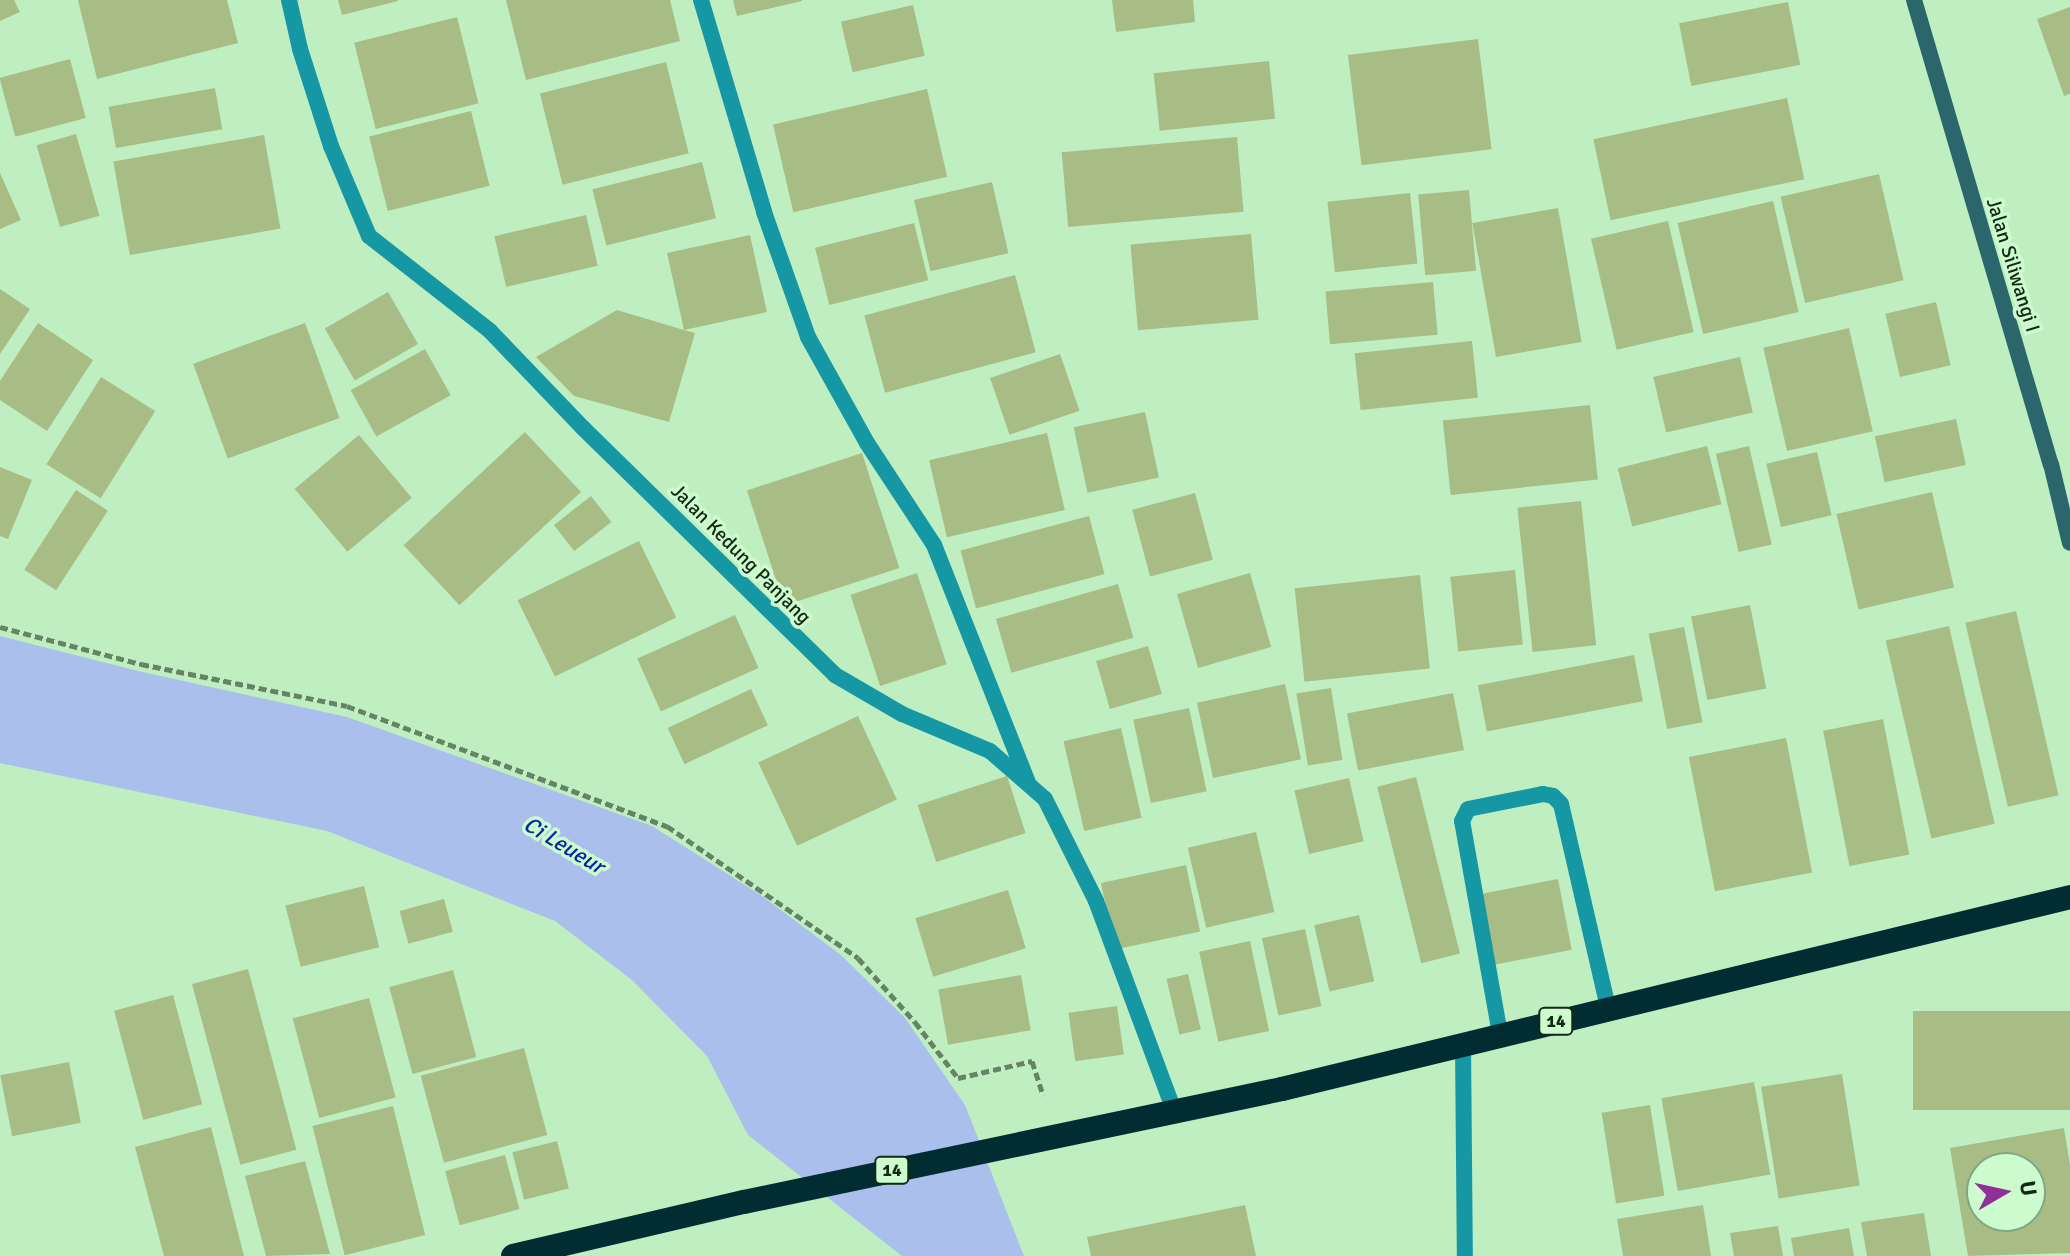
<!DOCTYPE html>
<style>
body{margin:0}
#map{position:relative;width:2070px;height:1256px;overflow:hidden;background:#bfeec0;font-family:Signika,sans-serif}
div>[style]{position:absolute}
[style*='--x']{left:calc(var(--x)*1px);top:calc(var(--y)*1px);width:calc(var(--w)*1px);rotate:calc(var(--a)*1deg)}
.water>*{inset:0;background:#aabfeb}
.building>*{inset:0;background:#a8bd86;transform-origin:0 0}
.path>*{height:5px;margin-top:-2.5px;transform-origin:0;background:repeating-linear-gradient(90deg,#658466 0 8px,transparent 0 12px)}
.lane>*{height:16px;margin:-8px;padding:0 8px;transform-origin:8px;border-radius:8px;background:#1597a4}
.street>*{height:16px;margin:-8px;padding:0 8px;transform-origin:8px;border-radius:8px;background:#1597a4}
.secondary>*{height:16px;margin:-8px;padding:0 8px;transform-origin:8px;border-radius:8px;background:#2b666d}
.highway>*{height:24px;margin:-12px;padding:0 12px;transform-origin:12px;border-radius:12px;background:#012d32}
span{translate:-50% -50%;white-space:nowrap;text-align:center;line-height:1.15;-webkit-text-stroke:7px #ccfccd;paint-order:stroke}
.shield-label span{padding:2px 6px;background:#ccfccd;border:2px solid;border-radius:6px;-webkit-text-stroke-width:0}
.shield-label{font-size:18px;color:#142615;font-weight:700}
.street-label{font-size:20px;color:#142615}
.water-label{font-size:22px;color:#0a26a2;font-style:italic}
.north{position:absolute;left:1966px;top:1152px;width:80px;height:80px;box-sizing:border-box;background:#ccfccd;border:2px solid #82a683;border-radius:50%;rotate:81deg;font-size:22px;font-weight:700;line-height:32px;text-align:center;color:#142615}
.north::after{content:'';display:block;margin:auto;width:28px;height:36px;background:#902f97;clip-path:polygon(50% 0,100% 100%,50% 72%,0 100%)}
</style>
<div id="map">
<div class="water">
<i style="clip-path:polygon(0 636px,138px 671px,347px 717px,652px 826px,762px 896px,841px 955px,905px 1018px,965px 1105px,1024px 1256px,902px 1256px,748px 1135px,707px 1056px,632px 980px,555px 921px,327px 831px,0 763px)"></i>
</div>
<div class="building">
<i style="clip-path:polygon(0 0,14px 0,20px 12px,0 21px)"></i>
<i style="clip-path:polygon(78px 0,227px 0,238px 43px,97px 79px)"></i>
<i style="clip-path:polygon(338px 0,398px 0,398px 1px,342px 15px)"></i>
<i style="clip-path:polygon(506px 0,670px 0,680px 41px,526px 80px)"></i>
<i style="clip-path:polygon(733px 0,802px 0,802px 1px,737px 16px)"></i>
<i style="clip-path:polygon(1112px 0,1193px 0,1195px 22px,1116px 32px)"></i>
<i style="left:1788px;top:2px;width:64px;height:111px;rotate:79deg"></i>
<i style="left:913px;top:5px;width:52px;height:74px;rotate:77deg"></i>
<i style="clip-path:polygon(2070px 7px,2070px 94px,2064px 96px,2037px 19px)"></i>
<i style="left:457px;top:17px;width:89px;height:106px;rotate:76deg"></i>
<i style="left:1478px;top:39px;width:111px;height:131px;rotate:83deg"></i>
<i style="left:70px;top:59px;width:61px;height:73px;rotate:75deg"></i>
<i style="left:1269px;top:61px;width:58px;height:116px;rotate:84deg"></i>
<i style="left:666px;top:62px;width:94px;height:130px;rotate:76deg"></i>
<i style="left:215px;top:88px;width:42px;height:108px;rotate:80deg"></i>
<i style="left:927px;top:89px;width:90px;height:158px;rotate:77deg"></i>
<i style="left:1787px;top:98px;width:83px;height:198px;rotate:78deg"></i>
<i style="left:471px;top:111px;width:77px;height:105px;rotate:76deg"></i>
<i style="left:76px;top:134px;width:85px;height:41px;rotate:74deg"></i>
<i style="left:264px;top:135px;width:95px;height:153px;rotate:80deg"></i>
<i style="left:1237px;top:137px;width:75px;height:176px;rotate:85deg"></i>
<i style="left:702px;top:162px;width:58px;height:113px;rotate:76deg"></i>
<i style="clip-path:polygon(0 173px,21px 220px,0 229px)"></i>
<i style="left:1879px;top:174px;width:109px;height:101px;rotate:77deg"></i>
<i style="left:992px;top:182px;width:73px;height:80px;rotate:77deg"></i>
<i style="left:1469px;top:190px;width:81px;height:51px;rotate:85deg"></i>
<i style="left:1410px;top:193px;width:71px;height:83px;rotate:84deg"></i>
<i style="left:1773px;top:201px;width:114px;height:98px;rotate:77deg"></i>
<i style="left:1558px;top:208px;width:136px;height:87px;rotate:80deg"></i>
<i style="left:586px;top:215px;width:52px;height:94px;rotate:77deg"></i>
<i style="left:1668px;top:221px;width:114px;height:79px;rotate:77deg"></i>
<i style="left:914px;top:223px;width:59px;height:102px;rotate:76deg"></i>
<i style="left:1251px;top:234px;width:86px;height:121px;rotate:85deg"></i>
<i style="clip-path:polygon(750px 235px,767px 312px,684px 330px,695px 333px,669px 422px,574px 396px,536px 357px,617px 310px,684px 330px,667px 253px)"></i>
<i style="left:1015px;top:275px;width:80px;height:156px;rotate:75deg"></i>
<i style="left:1433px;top:282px;width:53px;height:108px;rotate:85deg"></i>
<i style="clip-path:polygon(0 289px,30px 309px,0 354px)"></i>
<i style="left:388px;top:292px;width:60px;height:73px;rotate:60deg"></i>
<i style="left:1936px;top:302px;width:65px;height:52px;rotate:77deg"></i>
<i style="clip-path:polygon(38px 323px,93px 360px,47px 431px,0 400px,0 381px)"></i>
<i style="left:305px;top:323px;width:101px;height:119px;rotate:70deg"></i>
<i style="left:1849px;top:328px;width:106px;height:88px;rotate:77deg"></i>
<i style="left:1472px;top:341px;width:57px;height:118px;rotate:84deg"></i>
<i style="left:425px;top:349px;width:53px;height:85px;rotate:61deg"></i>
<i style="left:1060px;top:354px;width:60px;height:74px;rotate:71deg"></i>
<i style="left:1740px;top:357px;width:57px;height:89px;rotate:77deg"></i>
<i style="left:101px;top:377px;width:64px;height:103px;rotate:32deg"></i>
<i style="left:1590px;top:405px;width:75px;height:148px;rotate:84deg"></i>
<i style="left:1145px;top:412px;width:67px;height:73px;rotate:78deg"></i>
<i style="left:1956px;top:419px;width:47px;height:83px;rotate:78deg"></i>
<i style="left:525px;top:432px;width:82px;height:166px;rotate:47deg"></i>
<i style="left:1047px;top:433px;width:79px;height:121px;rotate:77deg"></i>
<i style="left:359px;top:435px;width:82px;height:84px;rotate:50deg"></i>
<i style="left:1707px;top:446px;width:60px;height:92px;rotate:76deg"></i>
<i style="left:1749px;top:446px;width:101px;height:34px;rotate:77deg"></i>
<i style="left:1817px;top:452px;width:65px;height:52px;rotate:77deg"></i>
<i style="left:862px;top:453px;width:121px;height:121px;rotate:72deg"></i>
<i style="clip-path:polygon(0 467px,32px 480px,8px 539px,0 536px)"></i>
<i style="left:76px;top:490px;width:38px;height:95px;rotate:33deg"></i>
<i style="left:1932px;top:492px;width:98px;height:98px;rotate:77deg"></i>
<i style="left:1195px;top:493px;width:69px;height:65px;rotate:75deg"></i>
<i style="left:591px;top:496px;width:33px;height:47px;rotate:52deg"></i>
<i style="left:1581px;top:501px;width:145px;height:64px;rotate:84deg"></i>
<i style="left:1089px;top:516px;width:60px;height:133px;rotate:75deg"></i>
<i style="left:639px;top:541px;width:85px;height:135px;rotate:64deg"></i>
<i style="left:1515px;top:570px;width:75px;height:65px;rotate:84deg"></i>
<i style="left:917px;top:573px;width:96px;height:70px;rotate:72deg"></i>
<i style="left:1250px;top:573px;width:77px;height:76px;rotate:74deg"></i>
<i style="left:1420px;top:575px;width:94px;height:126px;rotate:84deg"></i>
<i style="left:1118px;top:584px;width:56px;height:127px;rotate:74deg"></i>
<i style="left:1750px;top:605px;width:85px;height:60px;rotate:79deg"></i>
<i style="left:2016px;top:611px;width:189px;height:52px;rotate:77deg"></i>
<i style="left:735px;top:615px;width:58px;height:107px;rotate:66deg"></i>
<i style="left:1949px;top:626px;width:203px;height:65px;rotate:77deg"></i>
<i style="left:1684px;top:627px;width:97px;height:36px;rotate:79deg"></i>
<i style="left:1148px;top:646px;width:50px;height:54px;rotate:74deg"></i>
<i style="left:1634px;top:655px;width:47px;height:159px;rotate:79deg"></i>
<i style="left:1285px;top:684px;width:77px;height:90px;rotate:78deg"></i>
<i style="left:1331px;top:688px;width:73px;height:35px;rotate:81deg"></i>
<i style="left:751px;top:689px;width:40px;height:92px;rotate:65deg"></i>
<i style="left:1453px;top:693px;width:58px;height:108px;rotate:79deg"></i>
<i style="left:1189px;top:708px;width:85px;height:57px;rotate:78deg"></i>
<i style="left:858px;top:716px;width:92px;height:110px;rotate:65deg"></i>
<i style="left:1883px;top:719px;width:138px;height:61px;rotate:79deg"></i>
<i style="left:1121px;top:728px;width:92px;height:59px;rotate:77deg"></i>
<i style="left:1786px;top:738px;width:137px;height:99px;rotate:79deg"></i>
<i style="left:1007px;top:776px;width:60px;height:94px;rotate:72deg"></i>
<i style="left:1416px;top:777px;width:182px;height:40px;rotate:76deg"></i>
<i style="left:1349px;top:778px;width:65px;height:56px;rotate:77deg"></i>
<i style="left:1256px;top:832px;width:82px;height:70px;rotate:77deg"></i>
<i style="left:1186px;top:865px;width:68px;height:87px;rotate:78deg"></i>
<i style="left:1558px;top:879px;width:72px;height:80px;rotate:79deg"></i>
<i style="left:364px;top:886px;width:63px;height:81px;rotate:76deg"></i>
<i style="left:1008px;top:890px;width:61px;height:97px;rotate:73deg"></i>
<i style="left:444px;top:899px;width:34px;height:46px;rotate:75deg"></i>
<i style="left:1359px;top:915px;width:68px;height:46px;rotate:77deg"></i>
<i style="left:1305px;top:929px;width:79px;height:44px;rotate:78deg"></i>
<i style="left:1250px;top:941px;width:92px;height:52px;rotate:78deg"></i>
<i style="left:248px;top:969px;width:187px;height:58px;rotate:75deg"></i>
<i style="left:453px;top:970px;width:90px;height:66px;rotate:75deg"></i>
<i style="left:1188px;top:974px;width:57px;height:22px;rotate:77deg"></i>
<i style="left:1021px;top:975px;width:56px;height:84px;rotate:80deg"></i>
<i style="left:173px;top:995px;width:113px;height:61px;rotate:75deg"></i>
<i style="left:369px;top:998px;width:103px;height:79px;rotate:75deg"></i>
<i style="left:1117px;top:1006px;width:49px;height:49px;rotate:82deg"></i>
<i style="left:2070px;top:1011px;width:99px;height:157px;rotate:90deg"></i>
<i style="left:524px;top:1048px;width:90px;height:107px;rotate:75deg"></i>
<i style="left:69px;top:1062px;width:62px;height:70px;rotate:79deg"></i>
<i style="left:1842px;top:1074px;width:113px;height:82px;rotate:81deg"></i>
<i style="left:1754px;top:1082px;width:94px;height:94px;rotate:80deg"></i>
<i style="left:1650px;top:1105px;width:92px;height:49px;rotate:81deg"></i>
<i style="left:393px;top:1106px;width:133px;height:83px;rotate:76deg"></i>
<i style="clip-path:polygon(211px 1127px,244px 1256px,164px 1256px,135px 1147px)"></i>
<i style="clip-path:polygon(evenodd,2064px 1128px,2070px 1165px,2070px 1253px,1968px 1256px,1950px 1148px,2064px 1128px,1982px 1168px,2030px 1168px,2030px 1216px,1982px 1216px,1982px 1168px)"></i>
<i style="left:557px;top:1141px;width:49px;height:46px;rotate:76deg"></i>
<i style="left:505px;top:1155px;width:56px;height:62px;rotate:75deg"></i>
<i style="clip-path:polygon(305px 1161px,330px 1254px,266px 1256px,245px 1176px)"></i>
<i style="clip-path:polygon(1245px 1205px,1256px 1256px,1091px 1256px,1087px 1237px)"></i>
<i style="clip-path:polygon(1703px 1205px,1711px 1256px,1623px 1256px,1617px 1219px)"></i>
<i style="clip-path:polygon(1924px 1213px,1931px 1256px,1867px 1256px,1861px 1222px)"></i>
<i style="clip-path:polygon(1778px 1226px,1783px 1256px,1734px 1256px,1730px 1233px)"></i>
<i style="clip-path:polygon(1849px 1228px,1854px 1256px,1794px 1256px,1791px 1238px)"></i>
</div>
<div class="path">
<i style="--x:0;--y:627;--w:146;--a:14.7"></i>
<i style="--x:141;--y:664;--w:210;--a:11.5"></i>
<i style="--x:347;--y:706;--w:342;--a:20.6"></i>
<i style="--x:667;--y:826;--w:232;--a:34.6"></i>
<i style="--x:858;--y:958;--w:86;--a:48.3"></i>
<i style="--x:915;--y:1022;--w:71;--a:52.5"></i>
<i style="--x:958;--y:1078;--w:76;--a:-12.9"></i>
<i style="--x:1032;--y:1061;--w:36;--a:72"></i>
</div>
<div class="lane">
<i style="--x:1500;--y:1034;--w:216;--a:-100.1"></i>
<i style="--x:1462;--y:821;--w:13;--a:-63"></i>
<i style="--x:1468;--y:809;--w:76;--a:-11.3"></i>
<i style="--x:1543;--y:794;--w:10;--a:11"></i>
<i style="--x:1553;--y:796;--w:11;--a:45"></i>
<i style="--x:1561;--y:804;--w:208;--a:77"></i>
</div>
<div class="street">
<i style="--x:289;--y:0;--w:50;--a:77.3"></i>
<i style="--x:300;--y:49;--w:102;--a:72.3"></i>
<i style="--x:331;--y:146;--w:98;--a:67.1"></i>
<i style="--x:369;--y:236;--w:154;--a:38.1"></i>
<i style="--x:490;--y:331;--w:134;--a:46.2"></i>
<i style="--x:583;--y:428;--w:353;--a:44.4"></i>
<i style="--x:835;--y:675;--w:78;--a:30.2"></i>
<i style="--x:902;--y:714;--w:95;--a:22.8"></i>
<i style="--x:990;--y:751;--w:73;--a:41.1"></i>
<i style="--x:1045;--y:799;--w:114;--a:63.4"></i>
<i style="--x:1096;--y:901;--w:226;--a:69.6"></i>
<i style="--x:701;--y:0;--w:221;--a:73.4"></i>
<i style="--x:764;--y:212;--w:133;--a:70.6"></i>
<i style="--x:808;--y:337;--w:121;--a:60.9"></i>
<i style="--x:867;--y:443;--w:122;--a:56.7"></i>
<i style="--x:934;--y:545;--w:255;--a:68.4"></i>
<i style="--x:1463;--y:1044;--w:212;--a:89.5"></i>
</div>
<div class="secondary">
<i style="--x:1914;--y:0;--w:484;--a:73.6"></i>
<i style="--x:2051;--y:464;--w:81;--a:76.5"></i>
</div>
<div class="highway">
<i style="--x:513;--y:1256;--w:237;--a:-13.2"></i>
<i style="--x:744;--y:1202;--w:550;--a:-11.86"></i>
<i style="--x:1282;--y:1089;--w:811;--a:-13.69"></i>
</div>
<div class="shield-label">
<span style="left:1556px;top:1021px">14</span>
<span style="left:892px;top:1170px">14</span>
</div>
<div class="street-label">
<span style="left:2013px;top:265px;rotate:73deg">Jalan Siliwangi I</span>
<span style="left:741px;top:554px;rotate:45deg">Jalan Kedung Panjang</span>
</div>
<div class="water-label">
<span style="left:564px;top:845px;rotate:31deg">Ci Leueur</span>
</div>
<div class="north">U</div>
</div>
